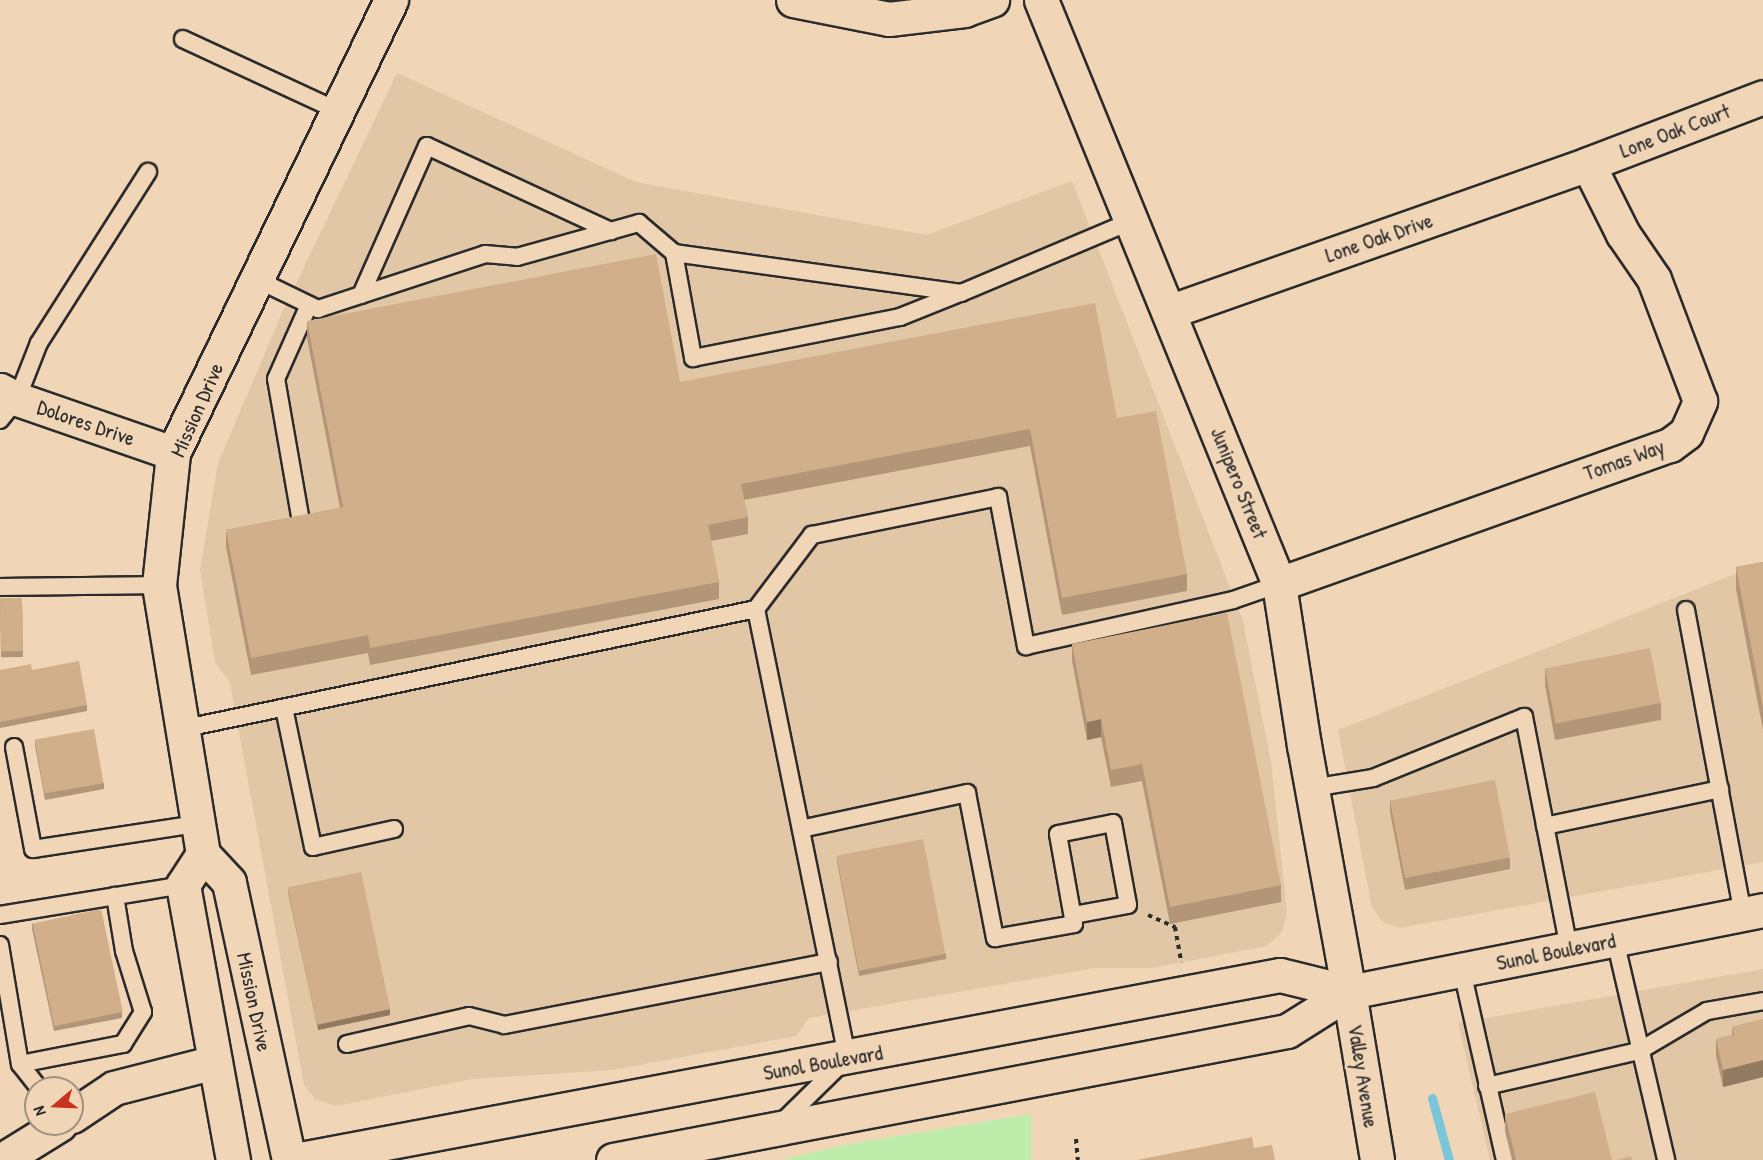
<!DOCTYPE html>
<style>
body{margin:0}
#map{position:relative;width:1763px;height:1160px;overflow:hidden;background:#f0d5b7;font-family:"Patrick Hand",sans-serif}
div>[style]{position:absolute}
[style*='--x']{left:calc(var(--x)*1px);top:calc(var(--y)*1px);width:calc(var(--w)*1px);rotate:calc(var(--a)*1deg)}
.built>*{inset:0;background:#e2c7a7}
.green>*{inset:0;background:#beecaa}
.stream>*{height:9px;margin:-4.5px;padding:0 4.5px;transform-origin:4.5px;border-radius:4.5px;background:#7ac6d9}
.path>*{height:4px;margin-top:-2px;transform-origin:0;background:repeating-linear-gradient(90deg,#2b2b2b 0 4.5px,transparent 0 9px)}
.roads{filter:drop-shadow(2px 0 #2b2b2b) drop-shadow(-2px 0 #2b2b2b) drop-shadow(0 2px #2b2b2b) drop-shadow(0 -2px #2b2b2b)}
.service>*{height:16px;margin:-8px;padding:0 8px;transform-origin:8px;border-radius:8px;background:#f0d5b7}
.minor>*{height:33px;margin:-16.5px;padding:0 16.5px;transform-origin:16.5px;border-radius:16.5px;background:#f0d5b7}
.tertiary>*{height:33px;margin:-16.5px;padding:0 16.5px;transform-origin:16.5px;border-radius:16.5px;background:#f0d5b7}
.secondary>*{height:33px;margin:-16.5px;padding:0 16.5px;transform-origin:16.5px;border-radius:16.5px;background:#f0d5b7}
.wall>*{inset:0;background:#b39677;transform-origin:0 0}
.shaded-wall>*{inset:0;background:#927a61}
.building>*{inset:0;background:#d0af8a;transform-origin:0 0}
span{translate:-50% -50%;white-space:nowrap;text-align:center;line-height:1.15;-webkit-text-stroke:6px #f0d5b7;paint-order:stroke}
.street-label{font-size:21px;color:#2b2b2b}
.north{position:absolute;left:24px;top:1076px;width:60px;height:60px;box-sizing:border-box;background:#f0d5b7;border:2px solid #a1917f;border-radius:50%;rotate:251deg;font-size:16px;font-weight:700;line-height:24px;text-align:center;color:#2b2b2b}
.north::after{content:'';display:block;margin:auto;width:21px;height:27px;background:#c8321e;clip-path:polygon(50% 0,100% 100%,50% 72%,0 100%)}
</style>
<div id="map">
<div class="built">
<i style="clip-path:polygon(397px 73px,636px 182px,926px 235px,1072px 181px,1243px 621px,1271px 762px,1287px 912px,1282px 932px,1267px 946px,1153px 968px,1095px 968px,809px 1018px,796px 1036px,612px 1070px,472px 1079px,336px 1106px,315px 1099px,304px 1085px,230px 683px,215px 662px,200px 570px,218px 463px,282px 313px)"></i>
<i style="clip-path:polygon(1763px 563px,1763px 862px,1400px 928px,1383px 922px,1372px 908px,1338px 730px)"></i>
<i style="clip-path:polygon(1763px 969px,1763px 1160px,1490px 1160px,1458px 1023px)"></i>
</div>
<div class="green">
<i style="clip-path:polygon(1031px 1114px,1031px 1160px,780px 1160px,849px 1144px)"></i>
</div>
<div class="stream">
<i style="--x:1432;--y:1098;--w:64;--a:74.7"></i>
</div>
<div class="path">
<i style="--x:1148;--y:915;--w:30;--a:24"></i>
<i style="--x:1175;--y:927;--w:36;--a:80"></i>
<i style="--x:1076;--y:1139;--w:21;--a:85"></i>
</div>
<div class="roads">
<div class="service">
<i style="--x:183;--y:39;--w:171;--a:24.9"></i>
<i style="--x:674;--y:253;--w:107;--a:79.7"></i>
<i style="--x:693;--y:358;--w:211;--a:-11.2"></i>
<i style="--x:900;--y:317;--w:65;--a:-21.8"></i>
<i style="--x:258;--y:280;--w:67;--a:25.8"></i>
<i style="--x:318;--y:309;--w:176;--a:-18.2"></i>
<i style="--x:485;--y:254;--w:32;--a:5"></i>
<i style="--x:517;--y:257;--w:127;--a:-15.6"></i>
<i style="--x:639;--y:223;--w:46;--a:40.6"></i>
<i style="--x:674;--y:253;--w:290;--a:7.9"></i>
<i style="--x:961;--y:293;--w:188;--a:-22.9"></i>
<i style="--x:361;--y:295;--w:163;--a:-66.1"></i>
<i style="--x:427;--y:146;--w:203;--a:24.8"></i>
<i style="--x:0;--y:420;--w:27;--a:-51"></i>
<i style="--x:17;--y:399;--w:60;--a:-68.6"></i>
<i style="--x:39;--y:343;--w:203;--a:-57.5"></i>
<i style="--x:300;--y:516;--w:139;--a:-99.9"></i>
<i style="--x:276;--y:379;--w:81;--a:-66"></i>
<i style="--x:0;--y:587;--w:159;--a:-0.7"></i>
<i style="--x:756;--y:609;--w:458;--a:78.5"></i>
<i style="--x:847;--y:1058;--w:93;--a:135.4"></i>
<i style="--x:1686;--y:610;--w:309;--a:79.4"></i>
<i style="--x:284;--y:708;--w:142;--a:78.2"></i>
<i style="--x:313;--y:847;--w:83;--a:-12.5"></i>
<i style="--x:181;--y:729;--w:587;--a:-11.79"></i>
<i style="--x:756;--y:609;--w:93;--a:-52.9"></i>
<i style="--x:812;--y:535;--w:190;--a:-11.5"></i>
<i style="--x:998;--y:497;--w:152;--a:79.4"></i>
<i style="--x:1026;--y:646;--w:212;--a:-12.5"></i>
<i style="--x:1233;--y:600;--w:49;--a:-19.2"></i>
<i style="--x:14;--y:747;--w:104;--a:79.4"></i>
<i style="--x:33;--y:849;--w:166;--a:-8.7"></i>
<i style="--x:1312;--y:788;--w:62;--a:-9.3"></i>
<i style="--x:1373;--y:778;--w:163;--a:-22"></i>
<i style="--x:1524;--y:717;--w:236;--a:79"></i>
<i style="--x:1545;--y:826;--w:179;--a:-11.9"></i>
<i style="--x:801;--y:829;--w:170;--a:-12.2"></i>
<i style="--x:967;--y:793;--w:148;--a:79.1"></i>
<i style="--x:995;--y:938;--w:80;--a:-10"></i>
<i style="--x:1074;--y:924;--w:91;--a:-100.1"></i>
<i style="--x:1058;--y:834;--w:56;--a:-11.3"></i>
<i style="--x:1113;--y:823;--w:83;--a:79.6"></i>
<i style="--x:1128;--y:905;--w:56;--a:169.7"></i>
<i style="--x:0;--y:915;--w:185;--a:-9.3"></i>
<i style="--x:1615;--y:940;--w:226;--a:76.9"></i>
<i style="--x:0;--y:945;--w:121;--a:80.5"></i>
<i style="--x:20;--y:1064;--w:31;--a:52"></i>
<i style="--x:1462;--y:971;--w:194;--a:77.2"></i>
<i style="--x:347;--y:1044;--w:125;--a:-12.9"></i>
<i style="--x:469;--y:1016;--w:36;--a:14"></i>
<i style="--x:504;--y:1025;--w:331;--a:-11"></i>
<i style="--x:20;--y:1064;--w:105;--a:-11"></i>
<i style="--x:123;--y:1044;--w:38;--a:-58"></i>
<i style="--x:143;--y:1012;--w:64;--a:-107.3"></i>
<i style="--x:124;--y:951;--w:56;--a:-99.3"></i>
<i style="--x:1487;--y:1086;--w:156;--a:-13"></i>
<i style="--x:1639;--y:1051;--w:79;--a:-30.5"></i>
<i style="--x:1707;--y:1011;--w:57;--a:-10.1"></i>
</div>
<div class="minor">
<i style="--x:793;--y:0;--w:98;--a:11.2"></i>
<i style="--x:889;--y:19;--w:76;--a:-6.8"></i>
<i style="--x:964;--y:10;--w:30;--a:-20"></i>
<i style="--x:1041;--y:0;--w:631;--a:67.83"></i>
<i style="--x:1279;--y:584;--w:163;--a:81.2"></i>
<i style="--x:1304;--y:745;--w:251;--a:79.7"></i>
<i style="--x:1171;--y:311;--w:442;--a:-19.4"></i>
<i style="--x:1588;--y:164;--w:187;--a:-20.9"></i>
<i style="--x:0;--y:390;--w:19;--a:28"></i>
<i style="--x:17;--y:399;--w:165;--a:19.1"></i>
<i style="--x:1279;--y:584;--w:415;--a:-19.6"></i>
<i style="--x:1670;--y:445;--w:20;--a:-37"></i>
<i style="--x:1686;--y:433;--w:35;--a:-66"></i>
<i style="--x:1700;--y:401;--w:130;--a:-110.7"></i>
<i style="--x:1654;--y:279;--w:55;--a:-124.6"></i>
<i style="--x:1623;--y:234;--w:78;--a:-116.6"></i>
<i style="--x:203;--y:854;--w:37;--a:123"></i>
<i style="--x:183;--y:885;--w:280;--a:79.7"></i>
<i style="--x:72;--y:1116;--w:50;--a:-33.7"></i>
<i style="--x:114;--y:1088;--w:104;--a:-14.4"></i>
<i style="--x:2;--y:1160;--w:68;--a:-31.8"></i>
<i style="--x:289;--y:1160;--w:284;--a:-102.2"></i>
<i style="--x:229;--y:882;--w:38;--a:-133"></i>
<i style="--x:203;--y:854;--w:273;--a:-99.3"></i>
<i style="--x:159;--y:585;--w:133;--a:-83.9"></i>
<i style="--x:173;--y:453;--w:503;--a:-64.3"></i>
</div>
<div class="tertiary">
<i style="--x:1349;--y:992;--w:170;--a:80.5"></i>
</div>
<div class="secondary">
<i style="--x:295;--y:1160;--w:1002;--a:-10.64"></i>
<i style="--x:1280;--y:975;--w:71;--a:13.8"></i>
<i style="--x:613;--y:1160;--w:686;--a:-10.84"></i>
<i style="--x:1287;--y:1031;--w:73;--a:-32.2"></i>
<i style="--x:1349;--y:992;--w:422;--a:-11.2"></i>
</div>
</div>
<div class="wall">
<i style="clip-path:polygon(307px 321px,680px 382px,1117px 418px,1187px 574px,1187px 591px,1062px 615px,1030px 446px,744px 500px,748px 517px,748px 534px,711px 541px,719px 582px,719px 599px,370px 665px,368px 653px,251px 675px,226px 547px,226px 530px,340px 508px,307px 338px)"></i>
<i style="clip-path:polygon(1763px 562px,1763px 730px,1736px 589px,1736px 567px)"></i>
<i style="left:22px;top:598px;width:59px;height:22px;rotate:89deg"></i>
<i style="clip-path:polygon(1072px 644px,1281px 885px,1281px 902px,1170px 924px,1142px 781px,1111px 787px,1101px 737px,1087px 740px,1072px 661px)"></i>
<i style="clip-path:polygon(1545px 668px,1661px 703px,1661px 720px,1555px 740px,1545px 685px)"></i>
<i style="clip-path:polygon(0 670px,87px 705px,87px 711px,0 728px)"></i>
<i style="clip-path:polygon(35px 740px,104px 783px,104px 789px,45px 800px,35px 746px)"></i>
<i style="clip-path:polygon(1390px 800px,1510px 858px,1510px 869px,1405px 890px,1390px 812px)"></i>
<i style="clip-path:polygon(837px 856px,946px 954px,946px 959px,859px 976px,837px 862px)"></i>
<i style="clip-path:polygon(288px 887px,390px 1015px,318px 1030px,288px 893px)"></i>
<i style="clip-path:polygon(32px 923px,122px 1012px,122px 1018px,54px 1031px,32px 929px)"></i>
<i style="clip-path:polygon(1763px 1019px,1763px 1077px,1723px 1087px,1716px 1056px,1716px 1039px,1732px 1035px,1732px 1027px)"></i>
<i style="clip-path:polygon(1505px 1114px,1612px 1160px,1512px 1160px,1505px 1131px)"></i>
</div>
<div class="shaded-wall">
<i style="clip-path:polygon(1101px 719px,1101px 737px,1087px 740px,1087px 722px)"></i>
<i style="clip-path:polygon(390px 1009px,390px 1015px,318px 1030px,318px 1025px)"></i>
<i style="clip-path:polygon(1763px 1060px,1763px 1077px,1723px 1087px,1723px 1070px)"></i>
</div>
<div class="building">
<i style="clip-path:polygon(656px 254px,680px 382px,1095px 303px,1117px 418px,1156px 411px,1187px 574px,1062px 598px,1030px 429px,741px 484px,748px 517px,708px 525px,719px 582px,370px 648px,368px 635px,251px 658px,226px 530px,343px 507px,307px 321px)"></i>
<i style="clip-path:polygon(1763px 562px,1763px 708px,1736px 567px)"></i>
<i style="left:22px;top:598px;width:53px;height:22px;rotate:89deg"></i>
<i style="clip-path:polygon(1227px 613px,1281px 885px,1170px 907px,1142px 764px,1111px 770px,1101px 719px,1087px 722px,1072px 644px)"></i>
<i style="left:1650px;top:648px;width:56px;height:107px;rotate:79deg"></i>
<i style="clip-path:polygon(79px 661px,87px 705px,0 722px,0 670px,31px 664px,32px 670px)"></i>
<i style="left:94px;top:729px;width:55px;height:60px;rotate:80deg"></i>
<i style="left:1495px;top:780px;width:79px;height:107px;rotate:79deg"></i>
<i style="left:923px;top:839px;width:117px;height:88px;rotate:79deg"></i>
<i style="left:361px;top:872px;width:140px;height:75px;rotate:78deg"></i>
<i style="left:101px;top:909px;width:105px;height:70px;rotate:78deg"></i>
<i style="clip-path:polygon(1763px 1019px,1763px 1060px,1723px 1070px,1716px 1039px,1734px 1035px,1732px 1027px)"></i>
<i style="clip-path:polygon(1595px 1092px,1612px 1160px,1516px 1160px,1505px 1114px)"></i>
<i style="clip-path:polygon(1252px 1137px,1254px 1148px,1272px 1145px,1275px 1160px,1137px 1160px)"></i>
<i style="clip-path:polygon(1631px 1156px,1632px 1160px,1616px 1160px)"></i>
</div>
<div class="street-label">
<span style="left:1675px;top:131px;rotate:-21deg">Lone Oak Court</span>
<span style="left:1379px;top:238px;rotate:-19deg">Lone Oak Drive</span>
<span style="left:197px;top:410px;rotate:-66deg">Mission Drive</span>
<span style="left:86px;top:423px;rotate:19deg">Dolores Drive</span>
<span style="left:1624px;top:460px;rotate:-20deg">Tomas Way</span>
<span style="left:1239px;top:483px;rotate:68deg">Junipero Street</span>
<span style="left:1556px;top:952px;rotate:-11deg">Sunol Boulevard</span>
<span style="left:254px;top:1002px;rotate:78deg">Mission Drive</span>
<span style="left:823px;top:1063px;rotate:-10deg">Sunol Boulevard</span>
<span style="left:1363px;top:1076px;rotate:81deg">Valley Avenue</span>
</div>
<div class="north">N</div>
</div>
